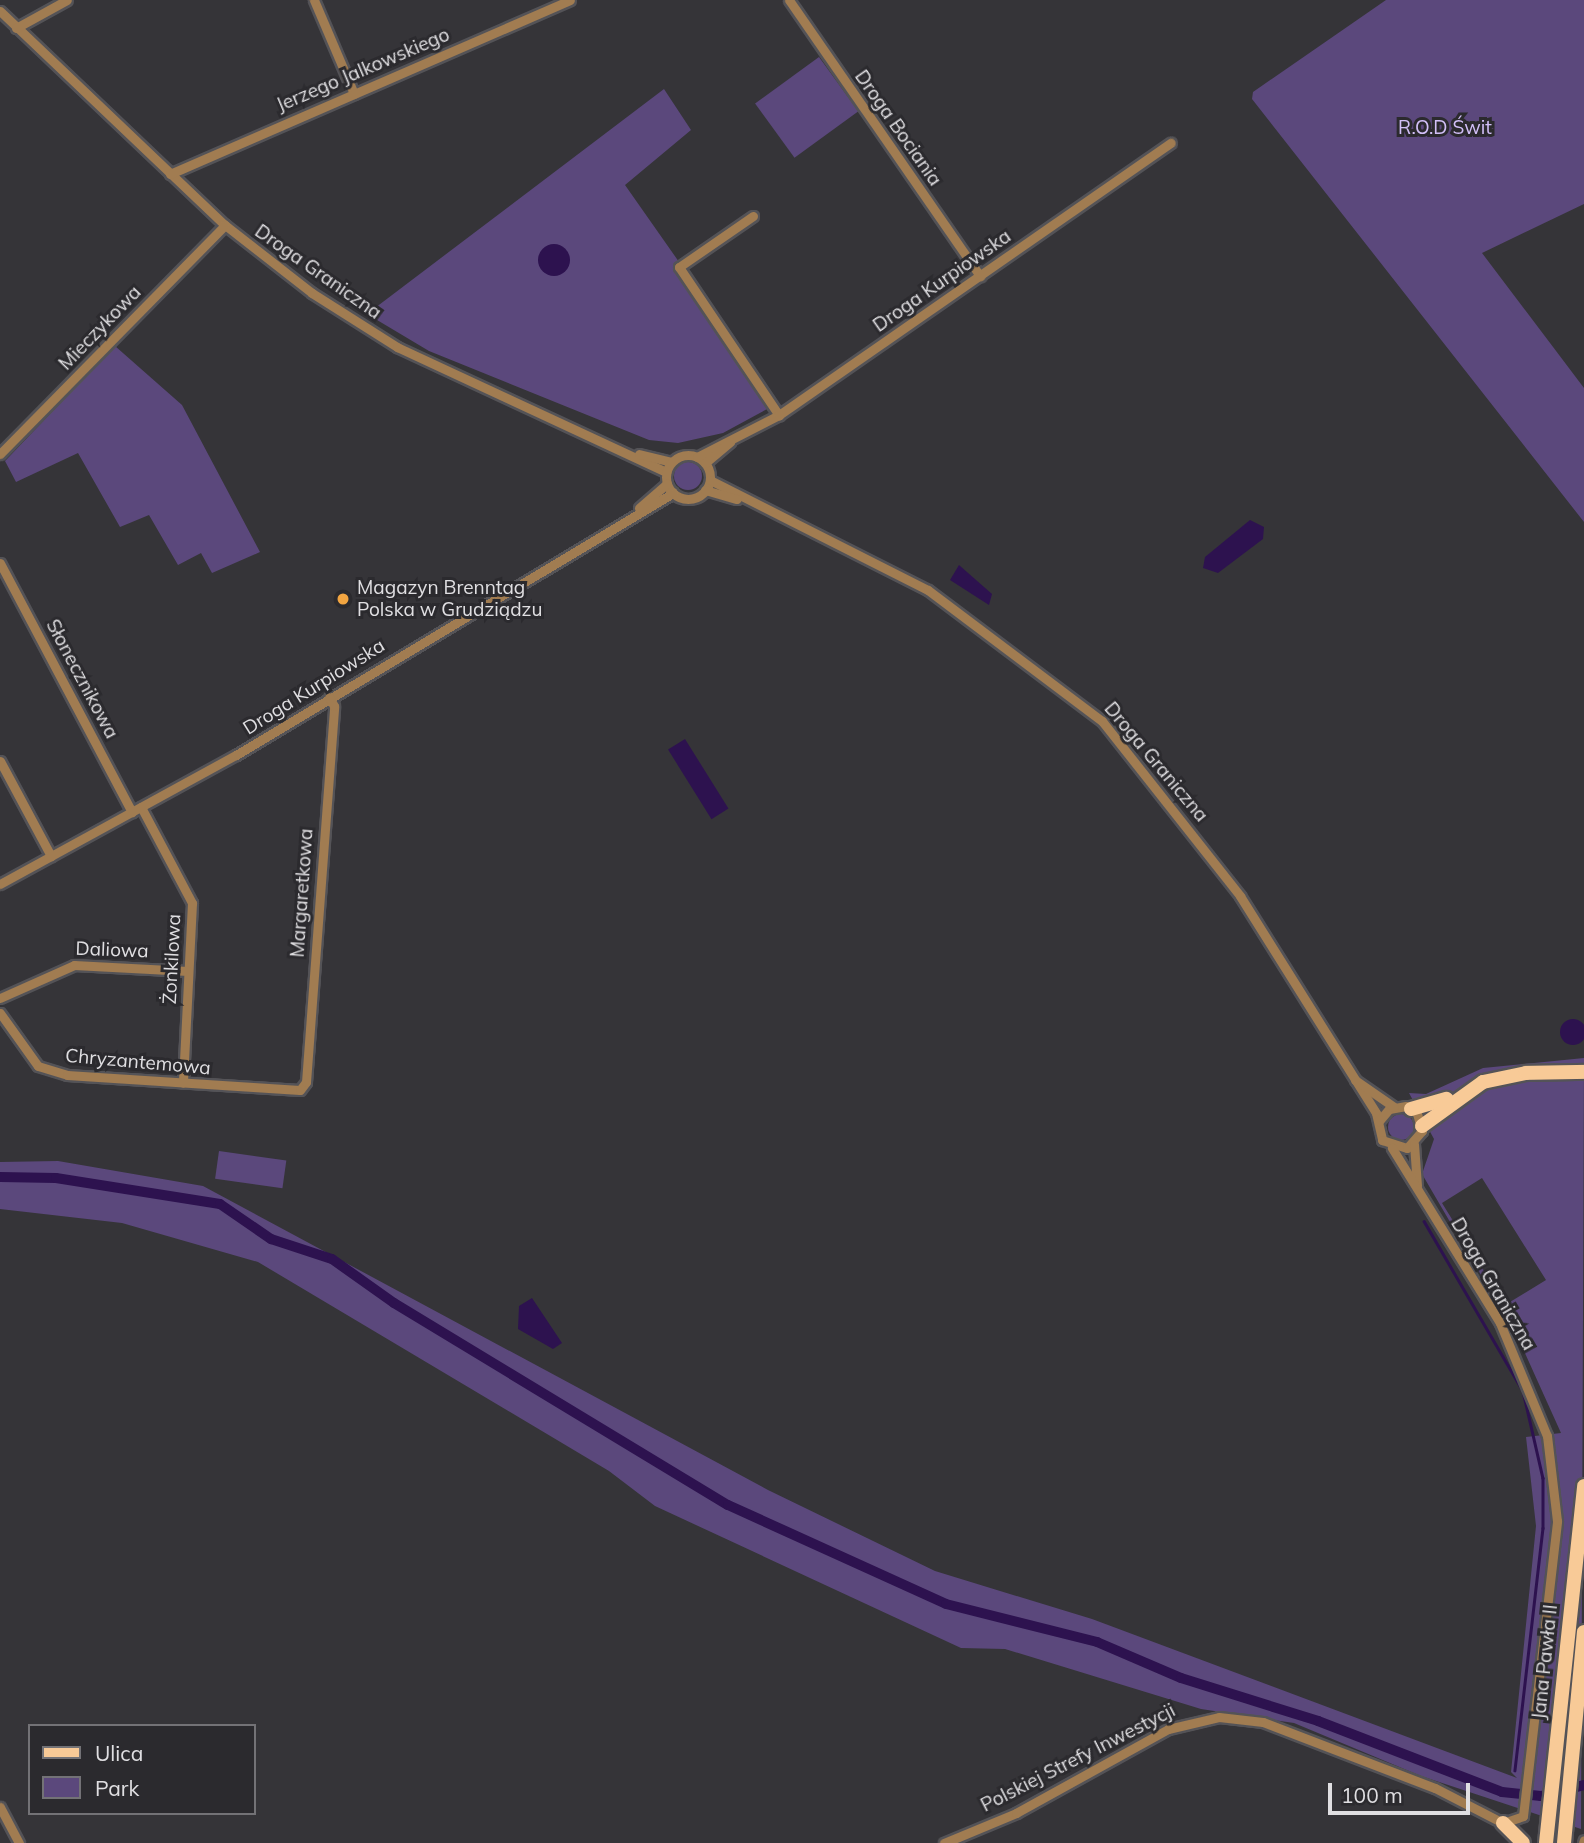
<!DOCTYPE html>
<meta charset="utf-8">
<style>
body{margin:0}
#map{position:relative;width:1584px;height:1843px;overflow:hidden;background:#353438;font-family:Mulish,sans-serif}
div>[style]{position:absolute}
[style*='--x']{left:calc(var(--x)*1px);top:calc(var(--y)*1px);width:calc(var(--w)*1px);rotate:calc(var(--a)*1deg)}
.green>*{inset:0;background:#5b487c;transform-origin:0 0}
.round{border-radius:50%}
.water>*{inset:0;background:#2d124f;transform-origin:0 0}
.stream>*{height:2.5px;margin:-1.25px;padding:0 1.25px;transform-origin:1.25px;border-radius:1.25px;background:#2d124f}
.canal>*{height:10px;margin:-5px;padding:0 5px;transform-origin:5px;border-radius:5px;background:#2d124f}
.roads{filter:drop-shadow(2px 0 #545357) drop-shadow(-2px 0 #545357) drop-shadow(0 2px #545357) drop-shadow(0 -2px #545357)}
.street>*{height:9px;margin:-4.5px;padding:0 4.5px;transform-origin:4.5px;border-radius:4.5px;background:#a17c51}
.street>.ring{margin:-4.5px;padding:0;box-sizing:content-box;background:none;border:9px solid #a17c51;border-radius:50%}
.primary>*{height:14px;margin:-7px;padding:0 7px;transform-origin:7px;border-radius:7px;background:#f8ca97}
.dots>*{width:19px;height:19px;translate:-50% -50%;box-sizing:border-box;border:4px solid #2b2a2e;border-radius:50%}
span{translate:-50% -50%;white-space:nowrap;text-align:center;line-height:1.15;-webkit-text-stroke:6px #2b2a2e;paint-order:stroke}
.street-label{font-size:19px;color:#e0dfe2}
.park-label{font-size:19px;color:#d2bff8}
.poi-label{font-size:19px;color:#e0dfe2}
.left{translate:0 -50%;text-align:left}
.legend{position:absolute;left:28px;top:1724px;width:228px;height:91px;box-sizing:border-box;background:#2b2a2e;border:2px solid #737276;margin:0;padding:9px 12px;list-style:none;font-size:21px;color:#e0dfe2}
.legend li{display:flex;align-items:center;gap:14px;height:35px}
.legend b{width:35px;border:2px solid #737276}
.scale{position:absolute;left:1328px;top:1783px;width:142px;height:32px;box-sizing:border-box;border:4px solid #e0dfe2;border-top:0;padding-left:9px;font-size:21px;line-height:24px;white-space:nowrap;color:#e0dfe2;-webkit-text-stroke:5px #2b2a2e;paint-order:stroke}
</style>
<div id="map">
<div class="green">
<i style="clip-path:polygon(1386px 0,1584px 0,1584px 204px,1482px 253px,1584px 388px,1584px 522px,1252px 99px,1253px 92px)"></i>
<i style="left:819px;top:57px;width:67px;height:79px;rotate:54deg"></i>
<i style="clip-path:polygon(664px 89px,691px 130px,625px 185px,778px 403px,723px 433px,678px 443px,649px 440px,429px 351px,367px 314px)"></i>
<i style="clip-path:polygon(115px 346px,182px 405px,260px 552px,212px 573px,201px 553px,178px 565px,149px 515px,120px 527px,78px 453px,16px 482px,5px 461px)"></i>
<i class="round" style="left:674px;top:462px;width:28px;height:28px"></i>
<i style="clip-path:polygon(evenodd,1584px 1058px,1581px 1829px,1421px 1776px,1294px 1723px,1201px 1709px,1005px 1649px,961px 1648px,655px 1506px,609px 1471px,258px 1262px,122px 1223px,0 1209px,0 1162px,58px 1161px,203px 1186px,768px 1490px,935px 1571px,1092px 1619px,1517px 1778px,1511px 1772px,1536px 1526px,1526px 1437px,1561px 1433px,1519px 1340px,1422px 1174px,1434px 1139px,1409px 1093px,1426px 1094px,1483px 1068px,1584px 1058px,1482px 1178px,1546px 1280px,1505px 1305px,1442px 1203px,1482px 1178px)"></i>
<i class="round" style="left:1388px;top:1114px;width:26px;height:26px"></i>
<i style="left:219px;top:1151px;width:68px;height:28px;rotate:8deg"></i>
</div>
<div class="water">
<i class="round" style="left:538px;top:244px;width:32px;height:32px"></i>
<i style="clip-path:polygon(1250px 520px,1264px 527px,1263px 539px,1218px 573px,1203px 568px,1205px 557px)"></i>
<i style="clip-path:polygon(959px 565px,992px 594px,989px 605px,950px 580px)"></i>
<i style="left:685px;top:739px;width:82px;height:20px;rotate:58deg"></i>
<i class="round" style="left:1560px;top:1019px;width:26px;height:26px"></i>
<i style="clip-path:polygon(532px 1298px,562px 1343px,553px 1349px,518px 1329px,519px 1306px)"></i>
</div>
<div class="stream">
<i style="--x:1424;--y:1221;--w:197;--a:59.8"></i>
<i style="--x:1523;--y:1391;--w:89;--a:77.1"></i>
<i style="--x:1543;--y:1478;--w:50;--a:90"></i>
<i style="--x:1543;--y:1528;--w:244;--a:96.6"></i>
</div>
<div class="canal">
<i style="--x:0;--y:1177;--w:56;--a:1"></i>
<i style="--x:56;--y:1178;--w:166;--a:9"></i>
<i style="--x:220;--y:1204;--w:62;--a:34.5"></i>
<i style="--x:271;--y:1239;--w:64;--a:18.2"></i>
<i style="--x:332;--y:1259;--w:76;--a:35.4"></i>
<i style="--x:394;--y:1303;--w:390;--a:31.2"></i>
<i style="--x:728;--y:1505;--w:239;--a:24.4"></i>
<i style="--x:946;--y:1604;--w:156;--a:14.1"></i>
<i style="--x:1097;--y:1642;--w:91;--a:23.2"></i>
<i style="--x:1181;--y:1678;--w:144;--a:17.4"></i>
<i style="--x:1318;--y:1721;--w:197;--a:21.1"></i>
<i style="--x:1502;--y:1792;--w:39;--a:6"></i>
<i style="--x:1541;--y:1796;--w:44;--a:-14.3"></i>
</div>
<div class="roads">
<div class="street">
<i style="--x:314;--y:0;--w:102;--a:66.9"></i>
<i style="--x:789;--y:0;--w:336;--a:55.3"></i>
<i style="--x:0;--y:11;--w:311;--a:43.6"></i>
<i style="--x:225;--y:225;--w:110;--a:38"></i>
<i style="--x:312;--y:293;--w:101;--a:32.4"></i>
<i style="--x:397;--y:347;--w:297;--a:24.9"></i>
<i style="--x:16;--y:28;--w:58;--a:-28.8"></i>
<i style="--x:170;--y:174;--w:436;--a:-23.5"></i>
<i style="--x:753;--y:216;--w:90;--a:145.4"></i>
<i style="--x:679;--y:267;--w:179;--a:56"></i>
<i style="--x:0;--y:454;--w:321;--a:-45.5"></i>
<i style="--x:639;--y:454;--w:33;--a:14"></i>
<i class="ring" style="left:666px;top:455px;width:35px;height:35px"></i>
<i style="--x:697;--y:457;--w:92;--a:-27.1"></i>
<i style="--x:779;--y:415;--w:477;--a:-34.8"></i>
<i style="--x:705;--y:463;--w:33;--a:-40"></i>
<i style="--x:710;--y:480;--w:244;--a:26.8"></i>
<i style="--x:928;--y:590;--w:218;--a:37"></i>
<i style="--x:1102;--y:721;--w:223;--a:51.7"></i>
<i style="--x:1240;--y:896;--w:256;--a:57.9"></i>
<i style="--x:1376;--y:1113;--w:28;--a:77"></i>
<i style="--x:1382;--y:1140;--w:26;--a:18"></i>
<i style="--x:1407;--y:1148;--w:23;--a:-49"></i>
<i style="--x:1422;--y:1131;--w:19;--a:-106"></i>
<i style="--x:1417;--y:1113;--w:13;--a:-148"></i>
<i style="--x:1406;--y:1106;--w:17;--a:170"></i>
<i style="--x:1389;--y:1109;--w:16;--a:130"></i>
<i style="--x:705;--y:490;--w:33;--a:16"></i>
<i style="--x:639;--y:508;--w:37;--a:-41"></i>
<i style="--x:0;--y:563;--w:282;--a:62.1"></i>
<i style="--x:0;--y:761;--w:108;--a:61.8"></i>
<i style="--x:141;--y:807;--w:109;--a:62"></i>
<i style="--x:192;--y:903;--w:180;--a:92.9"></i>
<i style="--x:0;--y:884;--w:269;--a:-28.7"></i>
<i style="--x:236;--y:755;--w:510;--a:-30.94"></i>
<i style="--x:0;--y:998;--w:81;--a:-24"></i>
<i style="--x:74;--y:965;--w:114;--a:3"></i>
<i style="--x:0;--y:1013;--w:65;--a:54.4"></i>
<i style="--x:38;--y:1066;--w:30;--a:17"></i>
<i style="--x:67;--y:1075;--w:233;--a:3.7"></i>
<i style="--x:300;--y:1090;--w:10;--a:-53"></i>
<i style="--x:306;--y:1082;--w:377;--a:-85.7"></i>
<i style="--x:334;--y:706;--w:10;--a:-119"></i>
<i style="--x:1355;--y:1080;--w:47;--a:34.7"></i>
<i style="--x:1414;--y:1144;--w:42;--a:85.9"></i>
<i style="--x:0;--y:1807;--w:41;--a:62.2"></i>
<i style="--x:944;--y:1843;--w:78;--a:-22.6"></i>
<i style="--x:1016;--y:1813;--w:174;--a:-28.9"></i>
<i style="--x:1168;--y:1729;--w:52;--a:-13.2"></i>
<i style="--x:1219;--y:1717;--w:44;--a:6.5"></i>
<i style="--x:1263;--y:1722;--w:184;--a:21"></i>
<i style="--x:1435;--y:1788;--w:76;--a:27.2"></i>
<i style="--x:1503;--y:1823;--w:21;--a:-19"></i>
<i style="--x:1523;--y:1816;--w:297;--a:-83.4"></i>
<i style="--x:1557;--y:1521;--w:86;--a:-96.7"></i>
<i style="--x:1547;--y:1436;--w:122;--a:-112.6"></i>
<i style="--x:1500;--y:1323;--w:206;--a:-121.7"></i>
<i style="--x:1583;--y:1843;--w:3;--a:-72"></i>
</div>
<div class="primary">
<i style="--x:1411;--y:1109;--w:37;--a:-16"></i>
<i style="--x:1422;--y:1126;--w:75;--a:-35.8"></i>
<i style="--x:1483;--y:1082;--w:44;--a:-11.8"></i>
<i style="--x:1526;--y:1073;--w:58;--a:-1"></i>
<i style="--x:1503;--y:1823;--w:28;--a:45"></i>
<i style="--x:1546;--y:1843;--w:359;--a:-83.9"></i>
<i style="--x:1564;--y:1843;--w:212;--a:-84.6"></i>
</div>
</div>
<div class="dots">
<i style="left:343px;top:599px;background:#f2a541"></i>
</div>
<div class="street-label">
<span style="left:363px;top:70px;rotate:-23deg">Jerzego Jalkowskiego</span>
<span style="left:898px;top:128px;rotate:55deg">Droga Bociania</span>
<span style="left:318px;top:272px;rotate:35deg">Droga Graniczna</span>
<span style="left:942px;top:281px;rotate:-35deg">Droga Kurpiowska</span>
<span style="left:100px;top:328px;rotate:-46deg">Mieczykowa</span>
<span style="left:82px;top:679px;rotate:62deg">Słonecznikowa</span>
<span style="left:314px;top:687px;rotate:-32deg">Droga Kurpiowska</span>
<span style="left:1156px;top:762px;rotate:50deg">Droga Graniczna</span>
<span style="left:302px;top:893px;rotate:-86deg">Margaretkowa</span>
<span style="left:112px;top:950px;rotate:2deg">Daliowa</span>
<span style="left:172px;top:959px;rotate:-87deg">Żonkilowa</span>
<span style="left:138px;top:1062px;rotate:5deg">Chryzantemowa</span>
<span style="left:1493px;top:1284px;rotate:60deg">Droga Graniczna</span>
<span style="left:1545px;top:1662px;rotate:-84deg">Jana Pawła II</span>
<span style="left:1078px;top:1758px;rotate:-27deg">Polskiej Strefy Inwestycji</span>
</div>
<div class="park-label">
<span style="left:1445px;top:128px">R.O.D Świt</span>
</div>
<div class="poi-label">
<span class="left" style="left:357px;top:599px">Magazyn Brenntag<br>Polska w Grudziądzu</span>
</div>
<ul class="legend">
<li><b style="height:9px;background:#f8ca97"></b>Ulica</li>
<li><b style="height:19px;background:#5b487c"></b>Park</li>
</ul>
<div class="scale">100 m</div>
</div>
